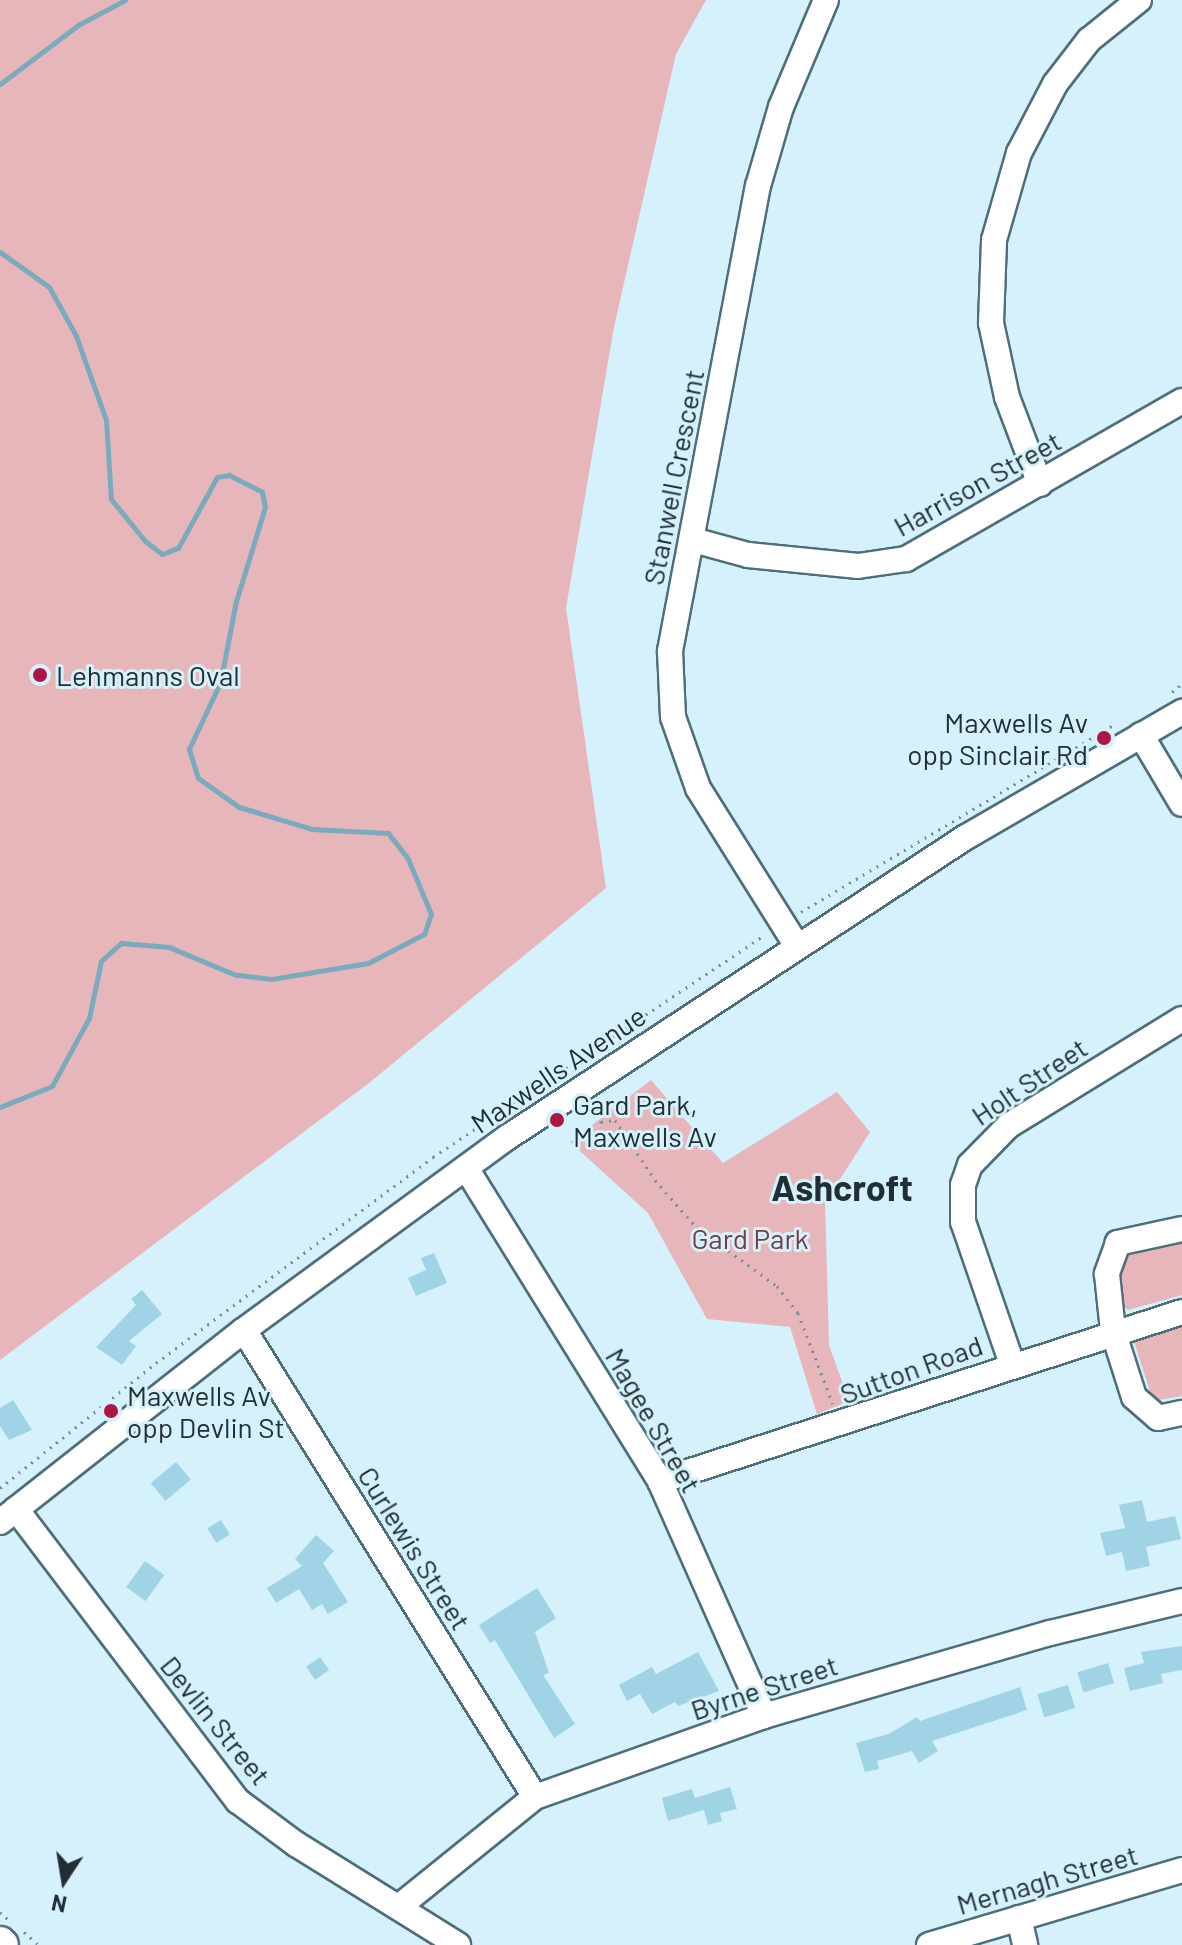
<!DOCTYPE html>
<style>
body{margin:0}
#map{position:relative;width:1182px;height:1945px;overflow:hidden;background:#d4f1fc;font-family:Barlow,sans-serif}
div>[style]{position:absolute}
[style*='--x']{left:calc(var(--x)*1px);top:calc(var(--y)*1px);width:calc(var(--w)*1px);rotate:calc(var(--a)*1deg)}
.green>*{inset:0;background:#e6b6bb}
.stream>*{height:5px;margin:-2.5px;padding:0 2.5px;transform-origin:2.5px;border-radius:2.5px;background:#7aabbd}
.building>*{inset:0;background:#a1d3e6;transform-origin:0 0}
.path>*{height:3px;margin-top:-1.5px;transform-origin:0;background:repeating-linear-gradient(90deg,#798e96 0 2px,transparent 0 8px)}
.roads{filter:drop-shadow(2px 0 #4d6e7a) drop-shadow(-2px 0 #4d6e7a) drop-shadow(0 2px #4d6e7a) drop-shadow(0 -2px #4d6e7a)}
.minor>*{height:24px;margin:-12px;padding:0 12px;transform-origin:12px;border-radius:12px;background:#fff}
.major>*{height:30px;margin:-15px;padding:0 15px;transform-origin:15px;border-radius:15px;background:#fff}
.dots>*{width:22px;height:22px;translate:-50% -50%;box-sizing:border-box;border:4px solid #d4f1fc;border-radius:50%}
span{translate:-50% -50%;white-space:nowrap;text-align:center;line-height:1.15;-webkit-text-stroke:6px #d4f1fc;paint-order:stroke}
.street-label{font-size:28px;color:#212f34}
.poi-label{font-size:28px;color:#212f34}
.left{translate:0 -50%;text-align:left}
.right{translate:-100% -50%;text-align:right}
.park-label{font-size:28px;color:#783943}
.district-label{font-size:36px;color:#212f34;font-weight:700}
.north{position:absolute;left:24px;top:1841px;width:80px;height:80px;-webkit-text-stroke:6px #d4f1fc;paint-order:stroke;rotate:192deg;font-size:22px;font-weight:700;line-height:32px;text-align:center;color:#212f34}
.north::after{content:'';display:block;margin:auto;width:28px;height:36px;background:#212f34;clip-path:polygon(50% 0,100% 100%,50% 72%,0 100%)}
</style>
<div id="map">
<div class="green">
<i style="clip-path:polygon(0 0,706px 0,676px 54px,614px 327px,566px 608px,606px 888px,369px 1083px,0 1360px)"></i>
<i style="clip-path:polygon(651px 1080px,723px 1163px,837px 1092px,870px 1132px,825px 1203px,829px 1345px,849px 1401px,817px 1414px,790px 1327px,707px 1319px,648px 1213px,570px 1142px)"></i>
<i style="clip-path:polygon(1182px 1235px,1182px 1295px,1128px 1310px,1116px 1299px,1119px 1255px)"></i>
<i style="clip-path:polygon(1182px 1324px,1182px 1396px,1153px 1401px,1131px 1332px)"></i>
</div>
<div class="stream">
<i style="--x:0;--y:84;--w:98;--a:-37.1"></i>
<i style="--x:78;--y:25;--w:53;--a:-28"></i>
<i style="--x:0;--y:252;--w:60;--a:35.5"></i>
<i style="--x:49;--y:287;--w:56;--a:61.1"></i>
<i style="--x:76;--y:336;--w:89;--a:70.3"></i>
<i style="--x:106;--y:420;--w:79;--a:86.4"></i>
<i style="--x:111;--y:499;--w:54;--a:51"></i>
<i style="--x:145;--y:541;--w:21;--a:37"></i>
<i style="--x:162;--y:554;--w:17;--a:-21"></i>
<i style="--x:178;--y:548;--w:81;--a:-61.2"></i>
<i style="--x:217;--y:477;--w:12;--a:-9"></i>
<i style="--x:229;--y:475;--w:37;--a:27"></i>
<i style="--x:262;--y:492;--w:15;--a:79"></i>
<i style="--x:265;--y:507;--w:98;--a:107.1"></i>
<i style="--x:236;--y:601;--w:84;--a:101"></i>
<i style="--x:220;--y:683;--w:73;--a:115.2"></i>
<i style="--x:189;--y:749;--w:30;--a:73"></i>
<i style="--x:198;--y:778;--w:50;--a:35.3"></i>
<i style="--x:239;--y:807;--w:76;--a:16.8"></i>
<i style="--x:312;--y:829;--w:76;--a:3"></i>
<i style="--x:388;--y:833;--w:33;--a:52"></i>
<i style="--x:408;--y:859;--w:60;--a:67.3"></i>
<i style="--x:431;--y:914;--w:21;--a:109"></i>
<i style="--x:424;--y:934;--w:63;--a:152.6"></i>
<i style="--x:368;--y:963;--w:98;--a:170.6"></i>
<i style="--x:271;--y:979;--w:35;--a:-173"></i>
<i style="--x:236;--y:975;--w:73;--a:-157.3"></i>
<i style="--x:169;--y:947;--w:48;--a:-175.2"></i>
<i style="--x:121;--y:943;--w:27;--a:138"></i>
<i style="--x:101;--y:961;--w:58;--a:101.9"></i>
<i style="--x:89;--y:1018;--w:77;--a:118.6"></i>
<i style="--x:52;--y:1086;--w:56;--a:158"></i>
</div>
<div class="building">
<i style="clip-path:polygon(434px 1253px,447px 1283px,416px 1296px,408px 1278px,426px 1270px,421px 1258px)"></i>
<i style="clip-path:polygon(142px 1290px,162px 1314px,129px 1341px,136px 1346px,122px 1365px,96px 1347px,136px 1305px,131px 1299px)"></i>
<i style="clip-path:polygon(13px 1400px,32px 1430px,9px 1440px,0 1426px,0 1408px)"></i>
<i style="left:176px;top:1462px;width:23px;height:33px;rotate:50deg"></i>
<i style="clip-path:polygon(1142px 1500px,1147px 1522px,1175px 1516px,1181px 1539px,1146px 1547px,1150px 1566px,1126px 1571px,1122px 1552px,1106px 1556px,1100px 1533px,1125px 1528px,1119px 1505px)"></i>
<i style="left:221px;top:1520px;width:17px;height:16px;rotate:59deg"></i>
<i style="clip-path:polygon(316px 1535px,334px 1551px,323px 1563px,348px 1602px,328px 1614px,322px 1604px,312px 1610px,299px 1589px,276px 1603px,267px 1588px,302px 1566px,295px 1559px)"></i>
<i style="left:145px;top:1561px;width:24px;height:32px;rotate:36deg"></i>
<i style="clip-path:polygon(537px 1588px,556px 1618px,535px 1632px,549px 1673px,543px 1675px,575px 1724px,554px 1738px,495px 1640px,490px 1643px,479px 1625px)"></i>
<i style="clip-path:polygon(1182px 1646px,1182px 1670px,1161px 1674px,1163px 1683px,1130px 1691px,1124px 1668px,1144px 1663px,1141px 1652px)"></i>
<i style="clip-path:polygon(698px 1652px,719px 1691px,678px 1706px,675px 1702px,652px 1714px,640px 1694px,627px 1701px,619px 1685px,652px 1667px,656px 1674px)"></i>
<i style="left:320px;top:1657px;width:16px;height:17px;rotate:55deg"></i>
<i style="left:1108px;top:1663px;width:21px;height:32px;rotate:73deg"></i>
<i style="left:1068px;top:1685px;width:24px;height:32px;rotate:73deg"></i>
<i style="clip-path:polygon(1020px 1687px,1027px 1710px,932px 1741px,938px 1751px,919px 1763px,912px 1751px,877px 1761px,879px 1769px,865px 1772px,856px 1743px,889px 1734px,917px 1717px,920px 1721px)"></i>
<i style="clip-path:polygon(730px 1787px,737px 1809px,720px 1813px,722px 1821px,708px 1825px,704px 1810px,668px 1821px,662px 1798px,692px 1789px,695px 1798px)"></i>
</div>
<div class="path">
<i style="--x:1172;--y:692;--w:13;--a:-39"></i>
<i style="--x:801;--y:912;--w:365;--a:-30.9"></i>
<i style="--x:588;--y:1110;--w:18;--a:43"></i>
<i style="--x:601;--y:1122;--w:14;--a:-8"></i>
<i style="--x:615;--y:1120;--w:72;--a:56.3"></i>
<i style="--x:655;--y:1180;--w:62;--a:48.9"></i>
<i style="--x:696;--y:1227;--w:100;--a:36.1"></i>
<i style="--x:777;--y:1286;--w:34;--a:52"></i>
<i style="--x:798;--y:1313;--w:97;--a:69"></i>
<i style="--x:0;--y:1488;--w:200;--a:-38.7"></i>
<i style="--x:156;--y:1363;--w:345;--a:-36.6"></i>
<i style="--x:433;--y:1157;--w:399;--a:-33.8"></i>
<i style="--x:0;--y:1912;--w:12;--a:42"></i>
<i style="--x:24;--y:1932;--w:20;--a:41"></i>
</div>
<div class="roads">
<div class="minor">
<i style="--x:1040;--y:484;--w:93;--a:-110.8"></i>
<i style="--x:1007;--y:397;--w:76;--a:-102.2"></i>
<i style="--x:991;--y:323;--w:83;--a:-87.9"></i>
<i style="--x:994;--y:240;--w:91;--a:-74"></i>
<i style="--x:1019;--y:153;--w:78;--a:-62.4"></i>
<i style="--x:1055;--y:84;--w:56;--a:-52.3"></i>
<i style="--x:1089;--y:40;--w:64;--a:-38.7"></i>
<i style="--x:693;--y:540;--w:57;--a:15.3"></i>
<i style="--x:748;--y:555;--w:111;--a:5.7"></i>
<i style="--x:858;--y:566;--w:49;--a:-8.3"></i>
<i style="--x:906;--y:559;--w:318;--a:-29.8"></i>
<i style="--x:1141;--y:735;--w:80;--a:59.3"></i>
<i style="--x:797;--y:946;--w:186;--a:-122.1"></i>
<i style="--x:698;--y:788;--w:75;--a:-109.4"></i>
<i style="--x:673;--y:717;--w:66;--a:-92.6"></i>
<i style="--x:670;--y:651;--w:473;--a:-79.3"></i>
<i style="--x:758;--y:186;--w:82;--a:-73.8"></i>
<i style="--x:781;--y:107;--w:116;--a:-67.2"></i>
<i style="--x:466;--y:1168;--w:368;--a:58.2"></i>
<i style="--x:660;--y:1481;--w:257;--a:66.1"></i>
<i style="--x:1182;--y:1229;--w:66;--a:167.7"></i>
<i style="--x:1118;--y:1243;--w:33;--a:110"></i>
<i style="--x:1107;--y:1274;--w:57;--a:84"></i>
<i style="--x:1113;--y:1331;--w:69;--a:72.3"></i>
<i style="--x:1134;--y:1397;--w:32;--a:41"></i>
<i style="--x:1158;--y:1418;--w:25;--a:-12"></i>
<i style="--x:244;--y:1330;--w:550;--a:58.07"></i>
<i style="--x:1012;--y:1364;--w:150;--a:-109"></i>
<i style="--x:963;--y:1222;--w:37;--a:-90"></i>
<i style="--x:963;--y:1185;--w:21;--a:-71"></i>
<i style="--x:970;--y:1165;--w:54;--a:-45.7"></i>
<i style="--x:1008;--y:1126;--w:204;--a:-31.6"></i>
<i style="--x:660;--y:1481;--w:549;--a:-17.94"></i>
<i style="--x:16;--y:1509;--w:367;--a:52.8"></i>
<i style="--x:238;--y:1801;--w:72;--a:36.6"></i>
<i style="--x:296;--y:1844;--w:191;--a:31.9"></i>
<i style="--x:0;--y:1522;--w:310;--a:-38.2"></i>
<i style="--x:244;--y:1330;--w:327;--a:-36.2"></i>
<i style="--x:508;--y:1137;--w:548;--a:-33.23"></i>
<i style="--x:966;--y:837;--w:250;--a:-30.1"></i>
<i style="--x:401;--y:1905;--w:172;--a:-38.9"></i>
<i style="--x:535;--y:1797;--w:243;--a:-19.5"></i>
<i style="--x:764;--y:1716;--w:298;--a:-16.2"></i>
<i style="--x:1050;--y:1633;--w:136;--a:-13.6"></i>
<i style="--x:1019;--y:1918;--w:28;--a:77"></i>
<i style="--x:929;--y:1945;--w:264;--a:-16.5"></i>
</div>
<div class="major">
<i style="--x:0;--y:1942;--w:4;--a:45"></i>
</div>
</div>
<div class="dots">
<i style="left:40px;top:675px;background:#ab1643"></i>
<i style="left:1104px;top:738px;background:#ab1643"></i>
<i style="left:557px;top:1120px;background:#ab1643"></i>
<i style="left:111px;top:1411px;background:#ab1643"></i>
</div>
<div class="street-label">
<span style="left:673px;top:477px;rotate:-79deg">Stanwell Crescent</span>
<span style="left:977px;top:483px;rotate:-29deg">Harrison Street</span>
<span style="left:558px;top:1069px;rotate:-34deg">Maxwells Avenue</span>
<span style="left:1029px;top:1081px;rotate:-34deg">Holt Street</span>
<span style="left:911px;top:1369px;rotate:-20deg">Sutton Road</span>
<span style="left:654px;top:1420px;rotate:60deg">Magee Street</span>
<span style="left:415px;top:1548px;rotate:58deg">Curlewis Street</span>
<span style="left:764px;top:1687px;rotate:-18deg">Byrne Street</span>
<span style="left:216px;top:1720px;rotate:51deg">Devlin Street</span>
<span style="left:1047px;top:1879px;rotate:-16deg">Mernagh Street</span>
</div>
<div class="poi-label">
<span class="left" style="left:56px;top:675px">Lehmanns Oval</span>
<span class="right" style="left:1088px;top:738px">Maxwells Av<br>opp Sinclair Rd</span>
<span class="left" style="left:573px;top:1120px">Gard Park,<br>Maxwells Av</span>
<span class="left" style="left:127px;top:1411px">Maxwells Av<br>opp Devlin St</span>
</div>
<div class="park-label">
<span style="left:750px;top:1238px">Gard Park</span>
</div>
<div class="district-label">
<span style="left:842px;top:1187px">Ashcroft</span>
</div>
<div class="north">N</div>
</div>
